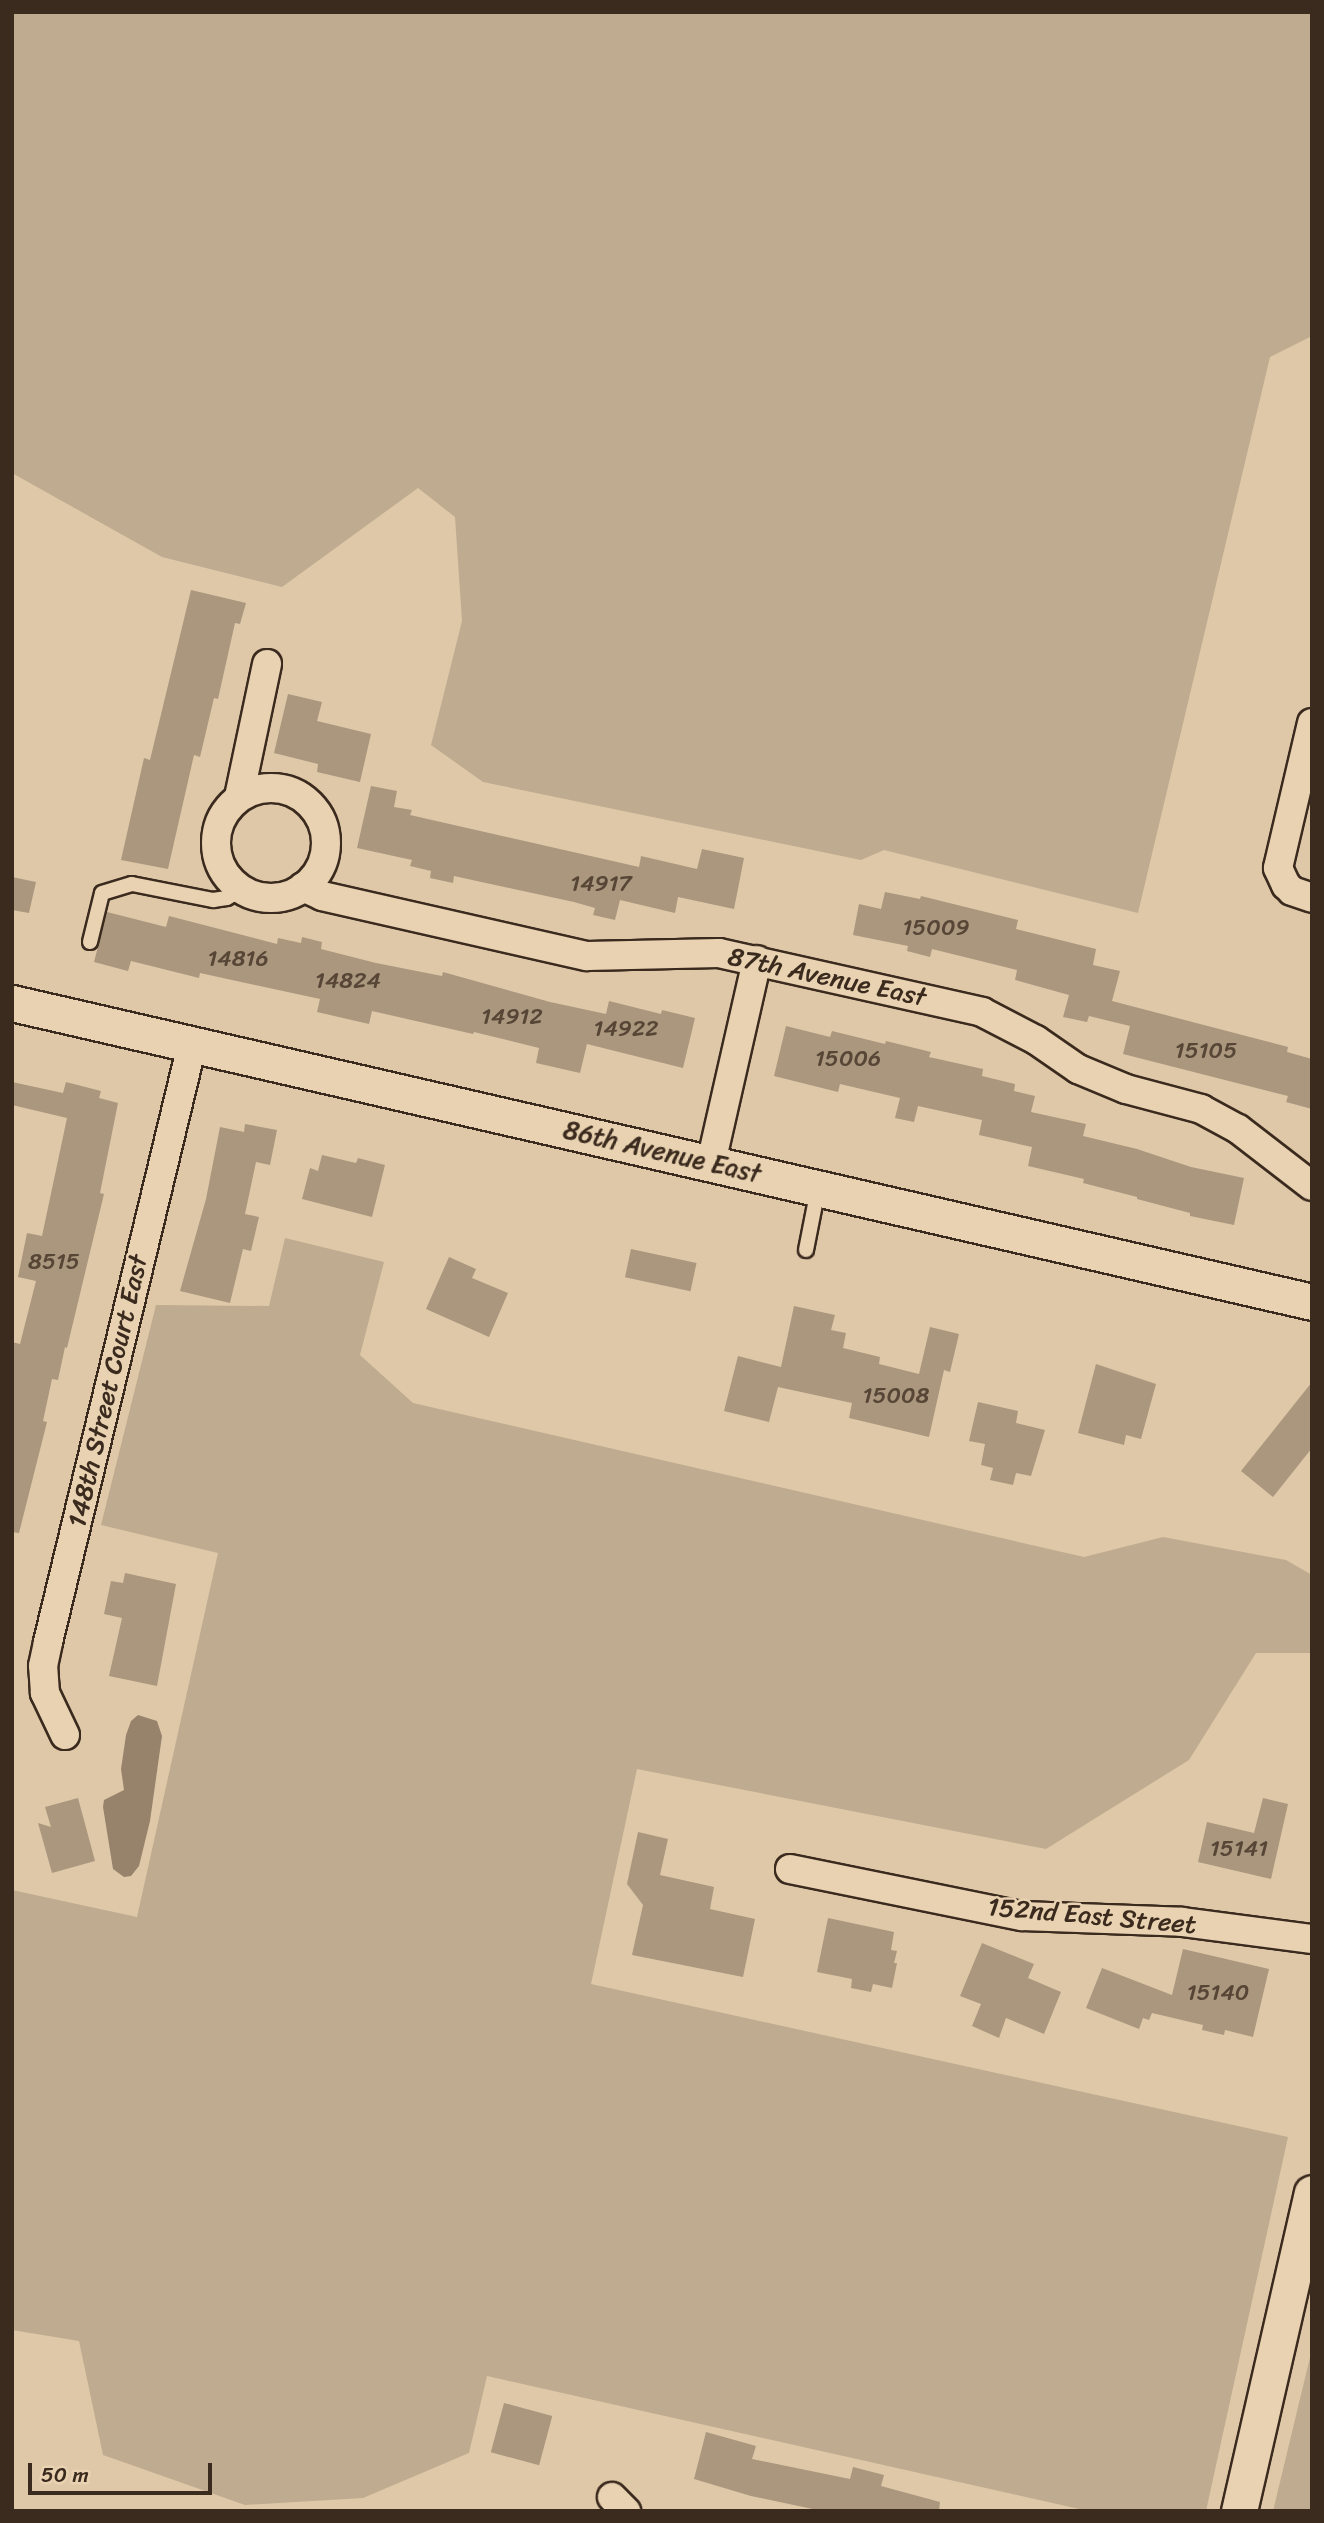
<!DOCTYPE html>
<style>
body{margin:0}
#map{position:relative;width:1324px;height:2523px;overflow:hidden;background:#dec8a8;font-family:Sriracha,sans-serif}
div>[style]{position:absolute}
[style*='--x']{left:calc(var(--x)*1px);top:calc(var(--y)*1px);width:calc(var(--w)*1px);rotate:calc(var(--a)*1deg)}
.green>*{inset:0;background:#bfab8f}
.water>*{inset:0;background:#97836c}
.building>*{inset:0;background:#aa977e;transform-origin:0 0}
.roads{filter:drop-shadow(2px 0 #3b2a1e) drop-shadow(-2px 0 #3b2a1e) drop-shadow(0 2px #3b2a1e) drop-shadow(0 -2px #3b2a1e)}
.service>*{height:14px;margin:-7px;padding:0 7px;transform-origin:7px;border-radius:7px;background:#e8d2b1}
.minor>*{height:28px;margin:-14px;padding:0 14px;transform-origin:14px;border-radius:14px;background:#e8d2b1}
.minor>.ring{margin:-14px;padding:0;box-sizing:content-box;background:none;border:28px solid #e8d2b1;border-radius:50%}
.tertiary>*{height:35px;margin:-17.5px;padding:0 17.5px;transform-origin:17.5px;border-radius:17.5px;background:#e8d2b1}
span{translate:-50% -50%;white-space:nowrap;text-align:center;line-height:1.15;-webkit-text-stroke:5px #e8d2b1;paint-order:stroke}
.number-label{font-size:23px;color:#574536}
.number-label span{-webkit-text-stroke-width:0}
.street-label{font-size:26px;color:#3b2a1e}
.frame{position:absolute;inset:0;border:14px solid #3b2a1e;pointer-events:none}
.scale{position:absolute;left:28px;top:2463px;width:184px;height:32px;box-sizing:border-box;border:4px solid #3b2a1e;border-top:0;padding-left:9px;font-size:21px;line-height:24px;white-space:nowrap;color:#3b2a1e;-webkit-text-stroke:5px #e8d2b1;paint-order:stroke}
</style>
<div id="map">
<div class="green">
<i style="clip-path:polygon(12px 12px,1312px 12px,1312px 336px,1270px 357px,1138px 913px,884px 850px,861px 860px,483px 782px,431px 745px,462px 621px,455px 517px,418px 488px,282px 587px,162px 557px,12px 473px)"></i>
<i style="clip-path:polygon(285px 1238px,384px 1262px,360px 1355px,413px 1403px,1084px 1557px,1163px 1537px,1286px 1560px,1312px 1575px,1312px 1653px,1256px 1653px,1189px 1760px,1046px 1849px,637px 1769px,591px 1984px,1288px 2137px,1206px 2511px,1088px 2511px,487px 2376px,469px 2453px,363px 2498px,245px 2505px,103px 2455px,79px 2341px,12px 2330px,12px 1890px,137px 1917px,218px 1553px,101px 1525px,156px 1305px,269px 1306px)"></i>
<i style="clip-path:polygon(1312px 2349px,1312px 2511px,1273px 2511px)"></i>
</div>
<div class="water">
<i style="clip-path:polygon(138px 1715px,157px 1721px,162px 1736px,150px 1821px,139px 1866px,131px 1876px,124px 1877px,113px 1869px,103px 1807px,104px 1800px,124px 1790px,121px 1769px,126px 1735px,131px 1721px)"></i>
</div>
<div class="building">
<i style="clip-path:polygon(191px 590px,246px 603px,240px 624px,235px 623px,218px 699px,214px 698px,200px 757px,194px 755px,168px 869px,121px 860px,144px 758px,150px 760px)"></i>
<i style="clip-path:polygon(288px 694px,322px 702px,317px 721px,371px 734px,360px 782px,317px 772px,318px 764px,274px 753px)"></i>
<i style="clip-path:polygon(371px 786px,397px 791px,394px 807px,412px 810px,410px 815px,639px 867px,641px 856px,697px 869px,702px 849px,744px 858px,734px 909px,678px 897px,675px 913px,620px 900px,615px 920px,593px 915px,595px 908px,574px 902px,454px 876px,453px 883px,430px 878px,431px 871px,410px 866px,412px 860px,357px 848px)"></i>
<i style="clip-path:polygon(12px 877px,36px 882px,29px 913px,12px 910px)"></i>
<i style="clip-path:polygon(885px 892px,920px 899px,921px 896px,1018px 920px,1016px 929px,1096px 949px,1093px 965px,1120px 971px,1112px 1001px,1288px 1047px,1287px 1052px,1312px 1059px,1312px 1109px,1286px 1102px,1288px 1096px,1123px 1054px,1130px 1026px,1089px 1016px,1087px 1022px,1063px 1017px,1069px 995px,1015px 980px,1017px 970px,932px 949px,930px 957px,907px 951px,908px 946px,853px 935px,859px 904px,881px 909px)"></i>
<i style="clip-path:polygon(107px 912px,166px 927px,169px 916px,277px 944px,278px 938px,301px 943px,302px 937px,322px 942px,321px 949px,376px 963px,442px 976px,443px 972px,550px 1002px,606px 1014px,609px 1001px,661px 1014px,662px 1010px,695px 1018px,683px 1068px,587px 1044px,580px 1073px,536px 1063px,539px 1048px,474px 1032px,473px 1034px,372px 1011px,369px 1024px,317px 1012px,320px 999px,200px 973px,199px 978px,131px 961px,128px 971px,94px 962px)"></i>
<i style="clip-path:polygon(786px 1026px,830px 1037px,832px 1031px,885px 1044px,886px 1041px,931px 1052px,929px 1057px,983px 1069px,982px 1076px,1015px 1084px,1014px 1091px,1035px 1096px,1031px 1112px,1086px 1124px,1083px 1136px,1137px 1149px,1191px 1167px,1244px 1178px,1234px 1225px,1190px 1216px,1190px 1213px,1137px 1199px,1137px 1197px,1083px 1183px,1084px 1179px,1028px 1166px,1032px 1147px,979px 1135px,982px 1120px,918px 1106px,914px 1122px,895px 1118px,900px 1098px,840px 1084px,838px 1092px,774px 1076px)"></i>
<i style="clip-path:polygon(12px 1082px,63px 1093px,66px 1082px,101px 1091px,99px 1098px,118px 1103px,100px 1193px,104px 1194px,67px 1348px,65px 1347px,58px 1380px,52px 1379px,43px 1421px,47px 1422px,19px 1533px,12px 1532px,12px 1342px,20px 1344px,36px 1281px,18px 1277px,27px 1233px,42px 1236px,67px 1118px,12px 1105px)"></i>
<i style="clip-path:polygon(245px 1124px,277px 1130px,270px 1165px,256px 1162px,245px 1214px,259px 1217px,251px 1251px,243px 1249px,230px 1303px,180px 1291px,206px 1199px,220px 1127px,244px 1132px)"></i>
<i style="clip-path:polygon(322px 1155px,356px 1163px,358px 1158px,385px 1165px,372px 1217px,302px 1199px,310px 1168px,318px 1171px)"></i>
<i style="left:631px;top:1249px;width:67px;height:29px;rotate:12deg"></i>
<i style="clip-path:polygon(449px 1257px,476px 1269px,472px 1278px,508px 1293px,489px 1337px,426px 1309px)"></i>
<i style="clip-path:polygon(794px 1306px,835px 1315px,831px 1330px,846px 1333px,843px 1348px,880px 1357px,879px 1364px,919px 1374px,930px 1327px,959px 1334px,950px 1372px,944px 1370px,929px 1437px,849px 1418px,852px 1403px,778px 1387px,769px 1422px,724px 1411px,738px 1356px,781px 1367px)"></i>
<i style="clip-path:polygon(1096px 1364px,1156px 1384px,1141px 1439px,1126px 1435px,1124px 1445px,1078px 1433px)"></i>
<i style="clip-path:polygon(1312px 1382px,1312px 1448px,1273px 1497px,1241px 1471px)"></i>
<i style="clip-path:polygon(978px 1402px,1018px 1411px,1016px 1423px,1045px 1430px,1031px 1476px,1016px 1473px,1013px 1485px,990px 1480px,993px 1468px,981px 1465px,985px 1444px,969px 1441px)"></i>
<i style="clip-path:polygon(125px 1573px,176px 1584px,157px 1686px,109px 1676px,122px 1618px,104px 1614px,111px 1581px,123px 1583px)"></i>
<i style="clip-path:polygon(78px 1798px,95px 1861px,52px 1873px,38px 1823px,51px 1827px,45px 1807px)"></i>
<i style="clip-path:polygon(1263px 1798px,1288px 1804px,1271px 1879px,1198px 1862px,1207px 1822px,1254px 1833px)"></i>
<i style="clip-path:polygon(638px 1832px,668px 1839px,660px 1875px,714px 1887px,710px 1909px,755px 1919px,743px 1977px,632px 1955px,643px 1905px,627px 1884px)"></i>
<i style="clip-path:polygon(828px 1918px,894px 1932px,891px 1950px,897px 1951px,894px 1963px,897px 1963px,892px 1988px,873px 1984px,871px 1992px,851px 1988px,852px 1979px,817px 1972px)"></i>
<i style="clip-path:polygon(982px 1943px,1034px 1964px,1028px 1978px,1061px 1992px,1044px 2034px,1006px 2018px,999px 2038px,972px 2026px,981px 2004px,960px 1996px)"></i>
<i style="clip-path:polygon(1183px 1949px,1269px 1969px,1253px 2037px,1225px 2030px,1224px 2035px,1202px 2030px,1203px 2025px,1152px 2013px,1149px 2020px,1143px 2018px,1139px 2029px,1086px 2008px,1102px 1968px,1172px 1995px)"></i>
<i style="left:504px;top:2403px;width:50px;height:51px;rotate:15deg"></i>
<i style="clip-path:polygon(706px 2432px,756px 2446px,752px 2459px,850px 2479px,853px 2467px,884px 2475px,881px 2486px,940px 2502px,939px 2511px,822px 2511px,751px 2496px,694px 2479px)"></i>
</div>
<div class="roads">
<div class="service">
<i style="--x:90;--y:942;--w:50;--a:-76.2"></i>
<i style="--x:102;--y:893;--w:31;--a:-17"></i>
<i style="--x:132;--y:884;--w:83;--a:11.2"></i>
<i style="--x:213;--y:900;--w:14;--a:-8"></i>
<i style="--x:227;--y:898;--w:16;--a:-30"></i>
<i style="--x:806;--y:1250;--w:62;--a:-78.9"></i>
</div>
<div class="minor">
<i style="--x:1312;--y:723;--w:149;--a:103.2"></i>
<i style="--x:1278;--y:868;--w:19;--a:65"></i>
<i style="--x:1286;--y:885;--w:8;--a:45"></i>
<i style="--x:1292;--y:891;--w:21;--a:19"></i>
<i class="ring" style="left:216px;top:788px;width:82px;height:82px"></i>
<i style="--x:239;--y:797;--w:136;--a:-78.1"></i>
<i style="--x:303;--y:887;--w:21;--a:25"></i>
<i style="--x:322;--y:896;--w:272;--a:12.8"></i>
<i style="--x:587;--y:956;--w:132;--a:-1.3"></i>
<i style="--x:719;--y:953;--w:270;--a:12.6"></i>
<i style="--x:982;--y:1012;--w:61;--a:27.4"></i>
<i style="--x:1036;--y:1040;--w:51;--a:34.6"></i>
<i style="--x:1078;--y:1069;--w:52;--a:22.6"></i>
<i style="--x:1126;--y:1089;--w:78;--a:14.9"></i>
<i style="--x:1201;--y:1109;--w:42;--a:28.4"></i>
<i style="--x:1238;--y:1129;--w:93;--a:37.6"></i>
<i style="--x:711;--y:1163;--w:208;--a:-77.2"></i>
<i style="--x:65;--y:1735;--w:47;--a:-115.5"></i>
<i style="--x:45;--y:1693;--w:27;--a:-94"></i>
<i style="--x:43;--y:1666;--w:25;--a:-78"></i>
<i style="--x:48;--y:1642;--w:614;--a:-76.44"></i>
<i style="--x:790;--y:1869;--w:237;--a:11.5"></i>
<i style="--x:1022;--y:1916;--w:160;--a:2.1"></i>
<i style="--x:1182;--y:1922;--w:131;--a:7.5"></i>
<i style="--x:612;--y:2497;--w:20;--a:45"></i>
</div>
<div class="tertiary">
<i style="--x:12;--y:1003;--w:1334;--a:12.95"></i>
<i style="--x:1239;--y:2511;--w:326;--a:-77.1"></i>
</div>
</div>
<div class="number-label">
<span style="left:601px;top:884px">14917</span>
<span style="left:936px;top:928px">15009</span>
<span style="left:238px;top:959px">14816</span>
<span style="left:348px;top:981px">14824</span>
<span style="left:512px;top:1017px">14912</span>
<span style="left:626px;top:1029px">14922</span>
<span style="left:1206px;top:1051px">15105</span>
<span style="left:848px;top:1059px">15006</span>
<span style="left:54px;top:1262px">8515</span>
<span style="left:896px;top:1396px">15008</span>
<span style="left:1239px;top:1849px">15141</span>
<span style="left:1218px;top:1993px">15140</span>
</div>
<div class="street-label">
<span style="left:827px;top:977px;rotate:12deg">87th Avenue East</span>
<span style="left:662px;top:1152px;rotate:13deg">86th Avenue East</span>
<span style="left:108px;top:1391px;rotate:-77deg">148th Street Court East</span>
<span style="left:1092px;top:1916px;rotate:5deg">152nd East Street</span>
</div>
<div class="frame"></div>
<div class="scale">50 m</div>
</div>
